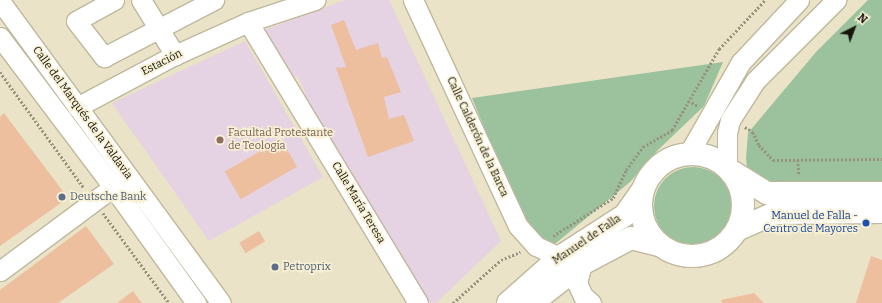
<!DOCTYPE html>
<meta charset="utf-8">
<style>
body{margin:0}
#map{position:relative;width:882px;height:303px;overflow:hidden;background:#eae3c7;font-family:Bitter,serif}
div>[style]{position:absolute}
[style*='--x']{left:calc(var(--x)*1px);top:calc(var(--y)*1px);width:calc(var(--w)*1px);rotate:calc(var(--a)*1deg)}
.education>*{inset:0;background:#e5d2e2}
.green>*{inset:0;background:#9bc29d}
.round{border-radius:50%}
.building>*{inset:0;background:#edbf9f;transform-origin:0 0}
.path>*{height:2.5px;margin-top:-1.25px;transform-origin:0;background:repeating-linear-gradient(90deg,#97927d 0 2px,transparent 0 4px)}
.roads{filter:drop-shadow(1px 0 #bfb89d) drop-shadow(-1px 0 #bfb89d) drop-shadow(0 1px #bfb89d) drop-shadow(0 -1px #bfb89d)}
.minor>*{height:19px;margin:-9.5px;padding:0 9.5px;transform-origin:9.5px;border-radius:9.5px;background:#fff}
.major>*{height:22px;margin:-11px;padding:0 11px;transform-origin:11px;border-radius:11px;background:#fff}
.major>.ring{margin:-11px;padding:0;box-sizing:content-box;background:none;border:22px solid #fff;border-radius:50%}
.dots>*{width:11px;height:11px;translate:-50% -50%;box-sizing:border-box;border:2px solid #f7f0d4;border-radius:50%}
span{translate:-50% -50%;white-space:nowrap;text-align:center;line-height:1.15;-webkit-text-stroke:3px #f7f0d4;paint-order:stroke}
.street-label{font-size:11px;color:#18160c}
.education-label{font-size:11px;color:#785e54}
.left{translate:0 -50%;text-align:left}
.service-label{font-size:11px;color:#4e5e75}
.transit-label{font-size:11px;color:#164399}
.right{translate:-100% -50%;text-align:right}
.north{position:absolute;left:834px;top:8px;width:40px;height:40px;-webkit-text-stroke:3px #f7f0d4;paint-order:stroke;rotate:42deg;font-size:11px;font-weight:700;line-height:16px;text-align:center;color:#18160c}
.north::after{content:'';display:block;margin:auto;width:14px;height:18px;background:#18160c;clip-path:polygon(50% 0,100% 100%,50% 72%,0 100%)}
</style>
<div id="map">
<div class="education">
<i style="clip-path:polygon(345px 0,389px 0,501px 241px,436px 303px,424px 301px,303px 98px,305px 91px,297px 76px,292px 78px,262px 31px)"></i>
<i style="clip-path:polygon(245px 41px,323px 177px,209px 241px,112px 103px)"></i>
</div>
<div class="green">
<i style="clip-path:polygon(868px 0,882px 0,882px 183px,805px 184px,748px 179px,746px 158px,748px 133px,816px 52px)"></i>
<i style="clip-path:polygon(723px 62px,704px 106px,658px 150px,630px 182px,538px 258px,472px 98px)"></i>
<i class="round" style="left:654px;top:167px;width:78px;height:78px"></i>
</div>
<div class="building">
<i style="clip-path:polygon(344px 20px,356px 50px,378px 43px,382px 58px,387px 57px,401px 92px,384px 97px,389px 119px,404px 115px,414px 141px,368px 157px,336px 68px,346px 67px,331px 25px)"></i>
<i style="clip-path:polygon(4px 113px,68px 198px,0 246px,0 117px)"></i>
<i style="left:281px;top:139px;width:32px;height:65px;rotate:60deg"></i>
<i style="clip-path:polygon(86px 226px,114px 264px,58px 303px,0 303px,0 290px)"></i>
<i style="left:259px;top:231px;width:12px;height:23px;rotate:59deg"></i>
<i style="clip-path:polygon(871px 256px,882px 260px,882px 303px,856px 303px)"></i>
<i style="clip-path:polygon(133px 291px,142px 303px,117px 303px)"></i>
<i style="clip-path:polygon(754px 293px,764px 303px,722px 303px,721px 300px)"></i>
</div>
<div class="path">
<i style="--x:0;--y:72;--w:143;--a:54.1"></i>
<i style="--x:688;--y:101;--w:12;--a:24"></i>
<i style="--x:745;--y:127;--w:9;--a:32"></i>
<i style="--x:753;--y:132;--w:14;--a:65"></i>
<i style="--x:759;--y:145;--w:21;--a:47"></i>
<i style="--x:773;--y:160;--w:109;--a:-0.5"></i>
<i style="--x:798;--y:160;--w:15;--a:86"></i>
<i style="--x:103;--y:213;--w:112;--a:53.7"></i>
<i style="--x:553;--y:236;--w:71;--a:-32.3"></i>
<i style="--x:613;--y:198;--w:31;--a:-65"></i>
<i style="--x:626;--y:170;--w:29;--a:-54"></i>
<i style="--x:643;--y:147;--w:34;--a:-30"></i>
<i style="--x:672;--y:130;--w:94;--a:-59.9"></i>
<i style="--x:719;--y:49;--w:67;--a:-46.8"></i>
<i style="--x:453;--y:303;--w:64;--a:-41.9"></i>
<i style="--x:501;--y:260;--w:21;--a:-23"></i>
</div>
<div class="roads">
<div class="minor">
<i style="--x:114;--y:0;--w:43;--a:151.1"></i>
<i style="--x:76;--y:21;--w:46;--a:52.1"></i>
<i style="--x:104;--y:57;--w:124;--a:-27.4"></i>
<i style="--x:141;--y:0;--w:65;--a:58.3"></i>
<i style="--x:413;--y:0;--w:249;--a:65.1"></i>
<i style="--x:518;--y:226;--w:27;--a:48"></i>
<i style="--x:536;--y:246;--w:26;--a:25"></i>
<i style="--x:0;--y:1;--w:374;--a:53.8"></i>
<i style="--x:248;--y:22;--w:328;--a:58.8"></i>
<i style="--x:0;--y:37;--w:188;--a:53"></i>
<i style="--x:113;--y:187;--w:143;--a:54.4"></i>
<i style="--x:77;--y:107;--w:111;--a:-28"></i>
<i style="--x:175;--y:55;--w:80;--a:-24.3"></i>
<i style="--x:248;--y:22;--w:71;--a:-18.2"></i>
<i style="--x:689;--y:153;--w:105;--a:-60.3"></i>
<i style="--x:741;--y:62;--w:85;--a:-46.9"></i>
<i style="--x:727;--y:168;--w:35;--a:-90"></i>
<i style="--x:727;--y:133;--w:13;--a:-77"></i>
<i style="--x:730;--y:120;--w:46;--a:-57.3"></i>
<i style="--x:755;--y:81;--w:115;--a:-45"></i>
<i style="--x:582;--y:264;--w:20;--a:105"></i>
<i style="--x:577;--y:283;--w:14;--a:65"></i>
<i style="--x:583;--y:296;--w:11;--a:41"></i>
<i style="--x:0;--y:271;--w:141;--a:-36.6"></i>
</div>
<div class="major">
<i class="ring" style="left:641px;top:154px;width:80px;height:80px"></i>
<i style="--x:733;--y:172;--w:40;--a:32"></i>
<i style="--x:767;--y:193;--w:115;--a:0"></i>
<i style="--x:739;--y:229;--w:39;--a:-24"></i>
<i style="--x:775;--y:213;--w:107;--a:-0.5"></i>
<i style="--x:508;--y:303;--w:69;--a:-41.5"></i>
<i style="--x:560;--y:257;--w:77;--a:-32.9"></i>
<i style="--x:625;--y:215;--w:32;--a:-55"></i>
<i style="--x:532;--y:303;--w:63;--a:-38"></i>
<i style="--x:582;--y:264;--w:55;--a:-28"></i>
<i style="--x:631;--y:238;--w:29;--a:14"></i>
</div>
</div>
<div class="dots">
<i style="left:220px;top:140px;background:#8d6e63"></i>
<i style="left:62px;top:197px;background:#5c6f8a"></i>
<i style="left:866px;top:223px;background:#1a4fb4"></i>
<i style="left:275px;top:267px;background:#5c6f8a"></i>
</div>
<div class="street-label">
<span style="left:162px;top:63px;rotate:-27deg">Estación</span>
<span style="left:82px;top:113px;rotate:54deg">Calle del Marqués de la Valdavia</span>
<span style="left:477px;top:137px;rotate:65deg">Calle Calderón de la Barca</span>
<span style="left:358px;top:203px;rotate:59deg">Calle María Teresa</span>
<span style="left:587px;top:240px;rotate:-34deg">Manuel de Falla</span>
</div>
<div class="education-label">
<span class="left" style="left:228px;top:140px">Facultad Protestante<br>de Teología</span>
</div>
<div class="service-label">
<span class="left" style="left:70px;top:197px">Deutsche Bank</span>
<span class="left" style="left:283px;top:267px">Petroprix</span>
</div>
<div class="transit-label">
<span class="right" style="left:858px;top:223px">Manuel de Falla -<br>Centro de Mayores</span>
</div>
<div class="north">N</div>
</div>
